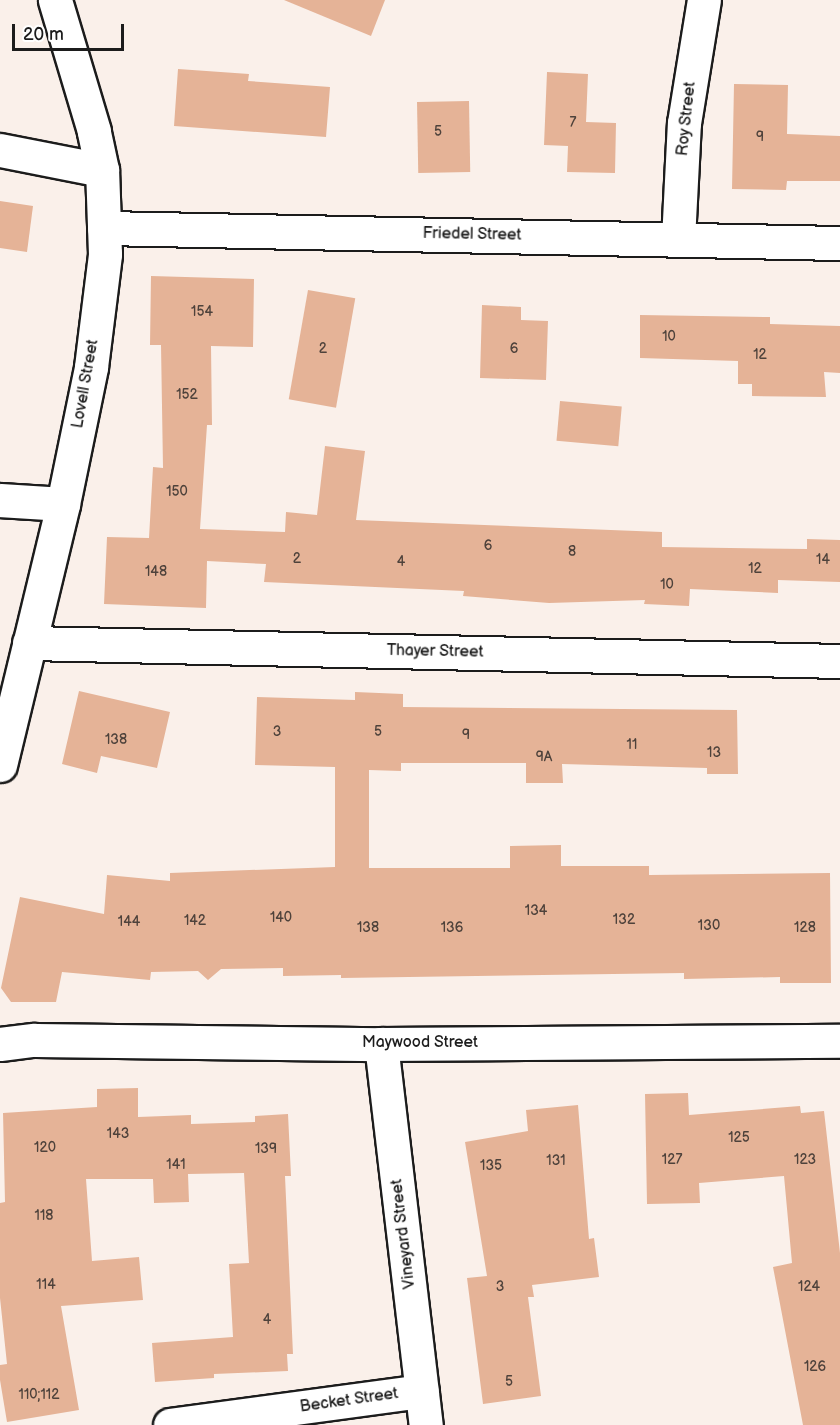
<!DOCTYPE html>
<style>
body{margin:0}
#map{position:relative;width:840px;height:1425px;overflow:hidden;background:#faf0ea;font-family:"Balsamiq Sans",sans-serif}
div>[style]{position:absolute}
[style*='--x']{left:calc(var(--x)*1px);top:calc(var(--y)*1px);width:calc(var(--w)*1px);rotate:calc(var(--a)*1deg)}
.building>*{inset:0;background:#e5b397;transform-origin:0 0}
.roads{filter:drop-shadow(2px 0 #1c1c1c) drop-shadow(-2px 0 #1c1c1c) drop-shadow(0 2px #1c1c1c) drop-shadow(0 -2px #1c1c1c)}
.street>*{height:33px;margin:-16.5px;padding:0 16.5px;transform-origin:16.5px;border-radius:16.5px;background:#fff}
.secondary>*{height:33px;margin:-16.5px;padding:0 16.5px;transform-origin:16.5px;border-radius:16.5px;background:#fff}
span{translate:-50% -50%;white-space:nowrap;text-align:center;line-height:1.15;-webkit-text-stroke:5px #fff;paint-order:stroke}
.number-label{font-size:14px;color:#4e423b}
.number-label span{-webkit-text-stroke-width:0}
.street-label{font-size:16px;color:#1c1c1c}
.scale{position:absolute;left:12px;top:24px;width:112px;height:27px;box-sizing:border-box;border:3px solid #1c1c1c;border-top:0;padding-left:8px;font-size:18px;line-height:21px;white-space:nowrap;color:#1c1c1c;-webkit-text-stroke:4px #fff;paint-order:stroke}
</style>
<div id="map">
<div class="building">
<i style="clip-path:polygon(284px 0,385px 0,371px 36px)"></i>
<i style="clip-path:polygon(178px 69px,249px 74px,248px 81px,330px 87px,326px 137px,174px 126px)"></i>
<i style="clip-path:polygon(547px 72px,588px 74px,586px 122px,616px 123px,615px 173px,567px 172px,568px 146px,544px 145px)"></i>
<i style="clip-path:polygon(734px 84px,788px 85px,787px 134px,840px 136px,840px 181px,787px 181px,786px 190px,732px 189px)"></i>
<i style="left:469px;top:101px;width:71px;height:52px;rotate:89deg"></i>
<i style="clip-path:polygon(0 201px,33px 206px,27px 252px,0 248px)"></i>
<i style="clip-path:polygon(151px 276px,254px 279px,253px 347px,211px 346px,212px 425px,207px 425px,200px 529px,285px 532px,286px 512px,317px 515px,325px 446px,365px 451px,356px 520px,662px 532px,662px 547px,807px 549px,807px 539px,840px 540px,840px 582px,778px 580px,778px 593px,690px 589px,689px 606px,644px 604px,645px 600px,549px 603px,463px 596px,464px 591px,264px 582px,266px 564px,207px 561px,206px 608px,104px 604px,107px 537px,149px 538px,153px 467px,163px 468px,161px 345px,150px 345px)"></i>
<i style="left:308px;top:290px;width:48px;height:111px;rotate:10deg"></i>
<i style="clip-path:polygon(482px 305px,521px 307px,521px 320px,548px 321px,546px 380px,480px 378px)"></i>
<i style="clip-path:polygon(640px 315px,770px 317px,770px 324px,840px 326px,840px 373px,824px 372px,826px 397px,752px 396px,752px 384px,738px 384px,738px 361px,640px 358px)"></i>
<i style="left:560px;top:401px;width:62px;height:40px;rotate:5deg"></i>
<i style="clip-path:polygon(79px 691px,170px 712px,157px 768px,101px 756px,97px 773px,62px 764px)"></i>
<i style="clip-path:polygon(355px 692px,403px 694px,403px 707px,737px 710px,738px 774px,707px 774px,707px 768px,562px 764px,563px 783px,526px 783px,526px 763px,401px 763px,401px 771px,369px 770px,369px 868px,510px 868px,510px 846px,561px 845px,561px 866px,649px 866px,649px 875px,830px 873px,831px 983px,780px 983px,780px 977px,684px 979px,684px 973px,341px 978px,341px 975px,283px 976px,283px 968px,221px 969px,208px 980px,198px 971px,151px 972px,150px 980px,62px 972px,56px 1002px,11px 1002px,1px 988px,20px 897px,104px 914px,107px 875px,170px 881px,170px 873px,335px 867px,335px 767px,255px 765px,257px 697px,355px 700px)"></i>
<i style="clip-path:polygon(138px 1088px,138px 1117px,191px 1115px,191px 1124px,255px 1122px,255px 1116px,288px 1114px,291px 1176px,285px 1176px,293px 1354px,287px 1354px,288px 1371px,214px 1374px,214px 1378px,155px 1382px,152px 1343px,233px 1337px,229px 1264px,249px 1263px,244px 1173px,188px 1174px,189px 1202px,154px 1203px,153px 1179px,86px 1179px,92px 1261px,139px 1257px,143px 1300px,61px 1306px,79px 1410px,7px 1422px,0 1380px,0 1365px,7px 1364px,0 1298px,0 1203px,5px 1202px,3px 1113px,97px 1107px,97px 1089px)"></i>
<i style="clip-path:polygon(688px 1093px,689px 1115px,800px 1106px,801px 1113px,824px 1111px,840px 1253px,840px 1425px,803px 1425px,773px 1267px,792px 1263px,784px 1176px,699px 1183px,700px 1203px,647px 1204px,645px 1094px)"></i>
<i style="clip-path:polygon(578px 1105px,589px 1239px,594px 1238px,599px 1277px,532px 1285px,534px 1297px,528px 1297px,541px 1396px,483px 1404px,467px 1278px,487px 1276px,465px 1142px,528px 1131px,526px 1110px)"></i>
</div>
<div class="roads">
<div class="street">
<i style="--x:0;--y:150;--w:104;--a:11.1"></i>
<i style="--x:104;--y:228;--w:736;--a:1.17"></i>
<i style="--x:678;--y:240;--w:117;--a:-87.1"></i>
<i style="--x:684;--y:123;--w:125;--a:-80.8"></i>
<i style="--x:0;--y:500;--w:63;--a:3.6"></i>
<i style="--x:29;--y:643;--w:811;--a:1.27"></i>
<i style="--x:381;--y:1044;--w:384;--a:83.3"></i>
<i style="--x:170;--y:1425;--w:254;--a:-7.7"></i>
</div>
<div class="secondary">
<i style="--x:0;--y:765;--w:268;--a:-76.4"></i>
<i style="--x:63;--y:504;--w:140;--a:-78.4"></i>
<i style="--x:91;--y:367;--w:114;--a:-82.9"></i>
<i style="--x:105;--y:254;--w:84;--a:-92"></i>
<i style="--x:102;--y:170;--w:40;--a:-102"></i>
<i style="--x:94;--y:131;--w:137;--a:-106.6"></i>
<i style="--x:0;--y:1044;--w:35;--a:-7"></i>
<i style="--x:35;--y:1040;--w:346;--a:0.7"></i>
<i style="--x:381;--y:1044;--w:459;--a:-0.4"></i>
</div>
</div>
<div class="number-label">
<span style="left:573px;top:123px">7</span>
<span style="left:438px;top:132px">5</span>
<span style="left:760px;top:137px">9</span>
<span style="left:202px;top:312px">154</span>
<span style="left:669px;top:337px">10</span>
<span style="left:323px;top:349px">2</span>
<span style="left:514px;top:349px">6</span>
<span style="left:760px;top:355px">12</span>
<span style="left:187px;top:395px">152</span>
<span style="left:177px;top:492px">150</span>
<span style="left:488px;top:546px">6</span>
<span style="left:572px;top:552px">8</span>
<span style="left:297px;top:559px">2</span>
<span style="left:823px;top:560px">14</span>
<span style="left:401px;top:562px">4</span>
<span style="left:755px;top:569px">12</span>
<span style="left:156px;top:572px">148</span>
<span style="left:667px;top:585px">10</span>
<span style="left:277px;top:732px">3</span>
<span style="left:378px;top:732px">5</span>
<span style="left:466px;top:735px">9</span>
<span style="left:116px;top:740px">138</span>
<span style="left:632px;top:745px">11</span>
<span style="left:714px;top:753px">13</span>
<span style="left:544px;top:757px">9A</span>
<span style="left:536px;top:911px">134</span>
<span style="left:281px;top:918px">140</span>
<span style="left:624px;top:920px">132</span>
<span style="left:195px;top:921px">142</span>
<span style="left:129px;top:922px">144</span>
<span style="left:709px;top:926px">130</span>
<span style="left:368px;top:928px">138</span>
<span style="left:452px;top:928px">136</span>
<span style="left:805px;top:928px">128</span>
<span style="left:118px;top:1134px">143</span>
<span style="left:739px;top:1138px">125</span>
<span style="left:45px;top:1148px">120</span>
<span style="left:266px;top:1149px">139</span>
<span style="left:672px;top:1160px">127</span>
<span style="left:805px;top:1160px">123</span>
<span style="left:556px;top:1161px">131</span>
<span style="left:176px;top:1165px">141</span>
<span style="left:491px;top:1166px">135</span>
<span style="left:44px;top:1216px">118</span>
<span style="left:46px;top:1285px">114</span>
<span style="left:500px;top:1287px">3</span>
<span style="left:809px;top:1287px">124</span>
<span style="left:267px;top:1320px">4</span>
<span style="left:815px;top:1367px">126</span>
<span style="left:509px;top:1382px">5</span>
<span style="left:39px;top:1395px">110;112</span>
</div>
<div class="street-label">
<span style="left:687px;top:119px;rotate:-84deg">Roy Street</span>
<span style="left:472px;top:235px;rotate:1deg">Friedel Street</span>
<span style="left:86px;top:384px;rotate:-80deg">Lovell Street</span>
<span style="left:435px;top:652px;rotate:1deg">Thayer Street</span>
<span style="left:420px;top:1043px">Maywood Street</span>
<span style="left:404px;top:1234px;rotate:-97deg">Vineyard Street</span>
<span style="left:349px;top:1401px;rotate:-8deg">Becket Street</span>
</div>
<div class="scale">20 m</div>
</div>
